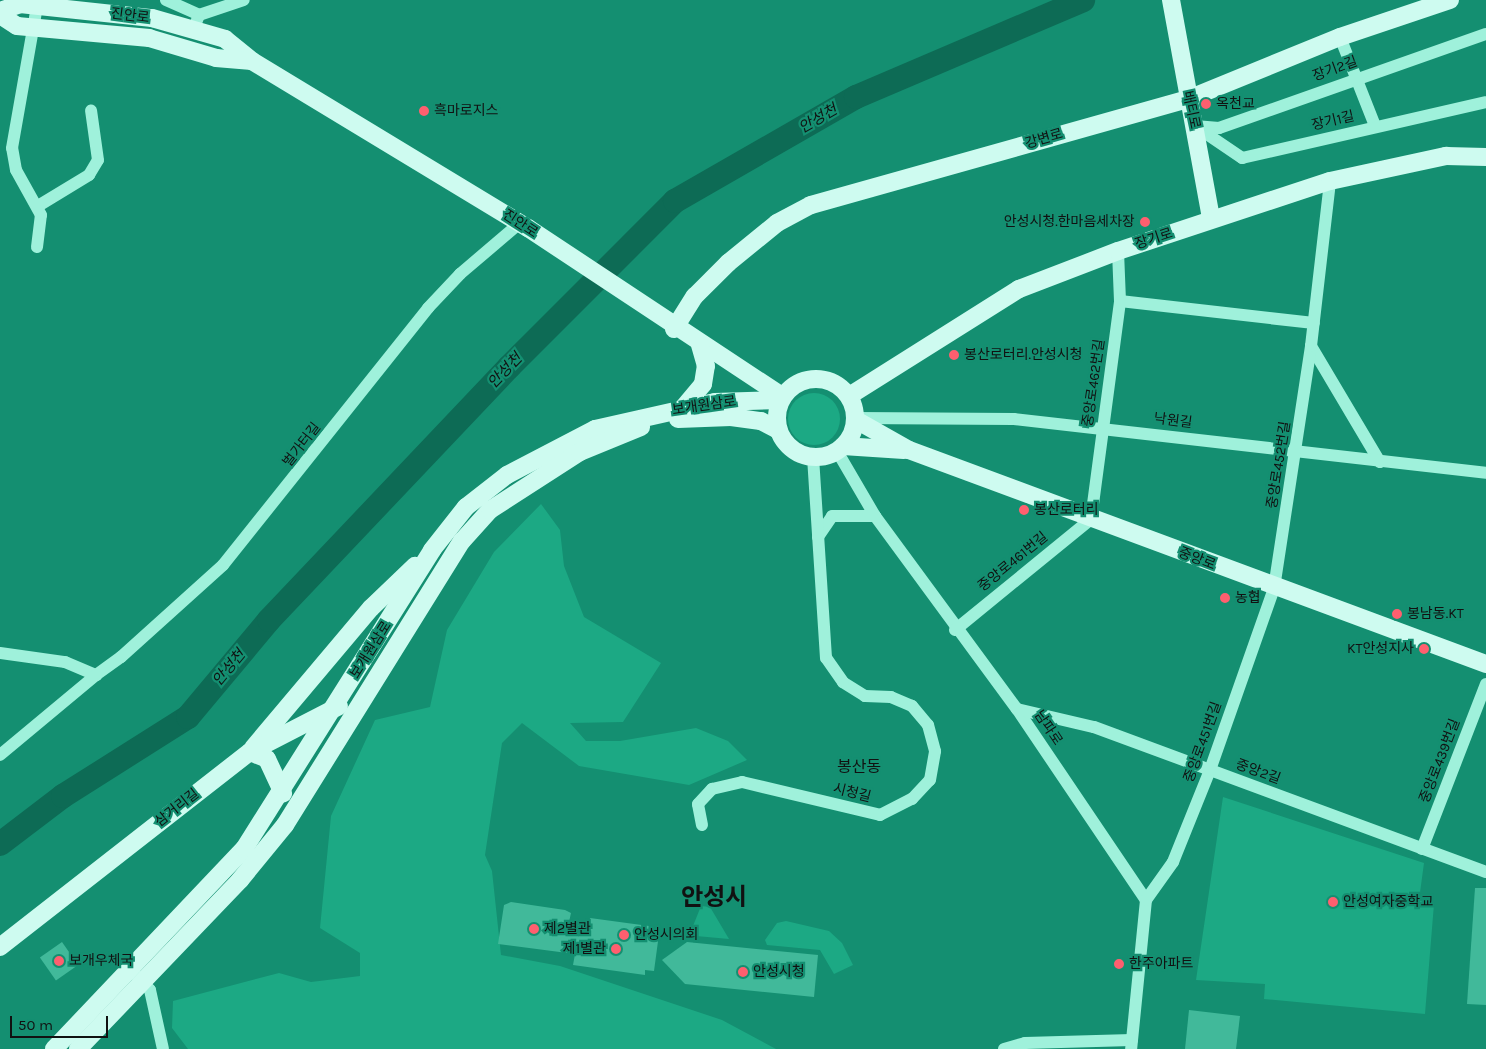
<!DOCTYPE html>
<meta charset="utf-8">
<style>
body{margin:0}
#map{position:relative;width:1486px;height:1049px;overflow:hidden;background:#148f71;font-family:Karla,"Noto Sans KR",sans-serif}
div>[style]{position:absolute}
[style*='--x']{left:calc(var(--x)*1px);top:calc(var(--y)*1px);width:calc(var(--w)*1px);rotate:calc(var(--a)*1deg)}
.green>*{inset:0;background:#1ca984}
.round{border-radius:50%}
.river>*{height:24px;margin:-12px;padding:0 12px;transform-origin:12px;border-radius:12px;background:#0d6b55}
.building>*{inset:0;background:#41b99a;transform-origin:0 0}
.street>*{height:12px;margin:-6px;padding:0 6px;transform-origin:6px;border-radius:6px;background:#9ff1db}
.secondary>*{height:18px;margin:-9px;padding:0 9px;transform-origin:9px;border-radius:9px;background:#cefbf0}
.secondary>.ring{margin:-9px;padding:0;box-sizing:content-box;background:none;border:18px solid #cefbf0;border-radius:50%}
.dots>*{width:14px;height:14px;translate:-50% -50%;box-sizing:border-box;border:2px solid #148f71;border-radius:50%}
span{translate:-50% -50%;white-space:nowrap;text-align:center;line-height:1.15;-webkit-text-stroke:4.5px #148f71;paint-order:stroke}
.street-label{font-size:14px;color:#111}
.poi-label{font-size:14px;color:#111}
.left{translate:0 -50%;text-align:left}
.right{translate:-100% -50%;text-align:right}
.water-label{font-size:15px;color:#111;font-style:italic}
.quarter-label{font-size:16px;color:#111}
.town-label{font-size:24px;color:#111;font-weight:700}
.scale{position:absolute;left:10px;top:1016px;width:98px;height:22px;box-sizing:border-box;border:2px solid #111;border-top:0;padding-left:6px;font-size:15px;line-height:18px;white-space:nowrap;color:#111;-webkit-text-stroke:4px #148f71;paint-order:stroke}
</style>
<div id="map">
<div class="green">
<i class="round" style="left:788px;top:393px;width:52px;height:52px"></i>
<i style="clip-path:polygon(541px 504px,560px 530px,564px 566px,584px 617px,661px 663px,623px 722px,570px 723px,586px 741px,620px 741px,696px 728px,728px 741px,747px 760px,689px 785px,579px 766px,522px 723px,502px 743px,485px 855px,492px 871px,501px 955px,560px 966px,722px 1020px,776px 1049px,188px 1049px,172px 1028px,173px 1001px,279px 973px,311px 982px,360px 976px,360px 953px,320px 928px,331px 816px,375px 720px,430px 707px,447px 630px,494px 552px)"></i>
<i style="clip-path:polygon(1223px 797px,1424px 863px,1419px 900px,1434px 904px,1425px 1014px,1264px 999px,1265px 984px,1196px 980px)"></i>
<i style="clip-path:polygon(701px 906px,710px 907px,729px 939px,696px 936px,691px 931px)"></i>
<i style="clip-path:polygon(786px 921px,829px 931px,842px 943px,853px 965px,834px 974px,820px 950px,767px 945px,765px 940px,777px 923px)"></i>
</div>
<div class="river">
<i style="--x:0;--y:844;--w:79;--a:-37.3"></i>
<i style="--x:63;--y:796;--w:148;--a:-32.3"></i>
<i style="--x:188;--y:717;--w:126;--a:-50.1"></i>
<i style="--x:269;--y:620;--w:349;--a:-46.5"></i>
<i style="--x:509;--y:367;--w:235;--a:-45"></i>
<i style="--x:675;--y:201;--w:209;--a:-29.9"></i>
<i style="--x:856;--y:97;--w:247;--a:-23.1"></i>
</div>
<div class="building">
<i style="clip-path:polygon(1475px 888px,1486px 888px,1486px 1005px,1467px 1004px)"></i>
<i style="clip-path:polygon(511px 902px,565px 910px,571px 913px,569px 922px,589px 924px,590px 918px,649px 926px,648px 933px,659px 934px,654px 971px,645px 970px,645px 975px,573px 965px,575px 954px,498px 944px,504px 905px)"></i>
<i style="left:62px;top:942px;width:28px;height:27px;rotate:55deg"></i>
<i style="clip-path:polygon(687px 942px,818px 955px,814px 997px,685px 984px,662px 960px)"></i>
<i style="clip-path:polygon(1189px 1010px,1240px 1016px,1236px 1049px,1185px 1049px)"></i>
</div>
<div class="street">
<i style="--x:166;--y:0;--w:36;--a:24"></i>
<i style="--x:199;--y:15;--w:14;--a:111"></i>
<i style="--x:199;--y:15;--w:47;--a:-18.4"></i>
<i style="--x:1340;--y:37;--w:96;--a:68.5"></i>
<i style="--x:1195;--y:126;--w:24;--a:5"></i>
<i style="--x:1219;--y:128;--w:283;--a:-19.4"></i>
<i style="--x:1195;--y:126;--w:57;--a:34.2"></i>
<i style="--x:1242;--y:158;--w:250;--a:-12.9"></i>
<i style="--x:38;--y:206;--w:60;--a:-31.3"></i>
<i style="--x:89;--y:175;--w:17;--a:-59"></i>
<i style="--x:98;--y:160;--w:50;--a:-98"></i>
<i style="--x:37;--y:247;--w:32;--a:-83"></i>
<i style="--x:41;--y:215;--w:51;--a:-119.1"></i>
<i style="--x:16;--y:170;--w:22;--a:-100"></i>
<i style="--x:12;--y:148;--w:150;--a:-80"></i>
<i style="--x:1120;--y:301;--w:195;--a:6.5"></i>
<i style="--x:1311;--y:346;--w:135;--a:59.3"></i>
<i style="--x:855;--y:418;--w:159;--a:0.4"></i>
<i style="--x:1014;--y:419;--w:475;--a:6.5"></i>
<i style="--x:837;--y:451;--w:75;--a:59.7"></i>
<i style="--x:875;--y:516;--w:240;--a:53.7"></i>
<i style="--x:1017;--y:709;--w:230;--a:56"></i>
<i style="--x:1146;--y:900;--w:150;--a:95.7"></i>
<i style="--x:818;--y:537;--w:25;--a:-56"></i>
<i style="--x:832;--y:516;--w:43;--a:0"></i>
<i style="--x:955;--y:630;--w:176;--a:-39.2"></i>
<i style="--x:1091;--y:519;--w:220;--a:-82.4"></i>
<i style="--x:1120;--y:301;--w:50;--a:-92.3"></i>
<i style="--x:0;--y:653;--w:66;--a:7.9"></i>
<i style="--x:65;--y:662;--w:34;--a:23"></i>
<i style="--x:96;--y:675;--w:31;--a:-36"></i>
<i style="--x:121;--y:657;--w:137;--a:-42"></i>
<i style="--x:223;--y:565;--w:329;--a:-51.4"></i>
<i style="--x:428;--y:308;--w:47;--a:-46.7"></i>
<i style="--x:460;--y:274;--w:79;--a:-40.4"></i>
<i style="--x:1017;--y:709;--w:79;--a:13.2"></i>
<i style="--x:1094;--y:727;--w:418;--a:20.3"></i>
<i style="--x:0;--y:755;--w:125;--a:-39.8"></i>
<i style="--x:702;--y:825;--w:21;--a:-101"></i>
<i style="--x:698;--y:804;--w:21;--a:-47"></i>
<i style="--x:712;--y:789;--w:31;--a:-13"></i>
<i style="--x:742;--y:782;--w:142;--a:13.4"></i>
<i style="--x:880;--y:815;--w:36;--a:-27"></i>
<i style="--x:912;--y:799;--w:26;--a:-47"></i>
<i style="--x:930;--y:780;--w:29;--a:-80"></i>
<i style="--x:935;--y:751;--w:27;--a:-105"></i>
<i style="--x:928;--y:725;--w:25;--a:-130"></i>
<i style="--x:912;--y:706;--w:23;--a:-157"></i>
<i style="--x:891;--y:697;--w:26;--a:-178"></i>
<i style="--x:865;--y:696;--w:26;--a:-148"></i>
<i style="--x:843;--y:682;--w:29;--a:-125"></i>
<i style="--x:826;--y:658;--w:201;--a:-93.7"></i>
<i style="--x:1422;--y:849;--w:177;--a:-68.8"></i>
<i style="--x:1146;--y:900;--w:47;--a:-54.6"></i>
<i style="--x:1173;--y:862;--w:99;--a:-68.1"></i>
<i style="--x:1210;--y:770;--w:193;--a:-70.6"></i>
<i style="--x:1274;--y:588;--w:245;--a:-81.3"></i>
<i style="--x:1311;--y:346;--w:166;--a:-83.4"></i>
<i style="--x:137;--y:976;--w:19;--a:47"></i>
<i style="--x:150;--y:990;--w:60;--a:77.6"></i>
<i style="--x:1004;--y:1049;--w:22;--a:-16"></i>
<i style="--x:1025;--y:1043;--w:107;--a:-1.6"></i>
</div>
<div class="secondary">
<i style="--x:1171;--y:0;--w:223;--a:79.6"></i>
<i style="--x:0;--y:11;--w:21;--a:-19"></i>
<i style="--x:20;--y:4;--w:133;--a:6.1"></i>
<i style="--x:152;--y:18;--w:76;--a:16"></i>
<i style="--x:225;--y:39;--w:35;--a:39"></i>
<i style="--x:252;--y:61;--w:323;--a:31.2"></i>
<i style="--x:528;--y:228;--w:305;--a:33.5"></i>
<i style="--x:0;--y:15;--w:20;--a:33"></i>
<i style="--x:17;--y:26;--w:133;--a:5.2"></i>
<i style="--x:149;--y:38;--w:70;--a:16.6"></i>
<i style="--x:216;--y:58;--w:36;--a:5"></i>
<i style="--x:674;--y:329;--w:39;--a:-58"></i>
<i style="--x:695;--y:296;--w:47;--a:-45"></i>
<i style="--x:728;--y:263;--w:63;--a:-39.2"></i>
<i style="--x:777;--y:223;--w:38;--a:-28"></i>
<i style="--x:811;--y:205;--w:392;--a:-15.7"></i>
<i style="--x:1188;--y:99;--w:164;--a:-22.2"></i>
<i style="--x:1340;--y:37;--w:116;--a:-18.6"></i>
<i class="ring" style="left:777px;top:379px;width:60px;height:60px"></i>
<i style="--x:849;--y:396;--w:201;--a:-32.2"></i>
<i style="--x:1019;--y:289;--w:106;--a:-21"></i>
<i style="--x:1118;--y:251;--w:223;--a:-18.3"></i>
<i style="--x:1330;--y:181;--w:119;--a:-12.2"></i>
<i style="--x:1446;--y:156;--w:40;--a:1.4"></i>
<i style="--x:683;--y:408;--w:31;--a:-50"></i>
<i style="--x:703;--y:384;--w:18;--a:-81"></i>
<i style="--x:706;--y:366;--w:22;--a:-106"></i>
<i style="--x:678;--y:419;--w:53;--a:-2.2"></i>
<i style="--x:731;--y:417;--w:30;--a:8"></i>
<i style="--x:761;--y:421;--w:19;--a:28"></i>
<i style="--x:856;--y:420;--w:61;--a:29.5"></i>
<i style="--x:909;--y:450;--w:615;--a:20.35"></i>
<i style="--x:843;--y:446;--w:61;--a:3.8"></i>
<i style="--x:253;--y:748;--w:183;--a:-49.9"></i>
<i style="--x:371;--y:608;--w:61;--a:-43.7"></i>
<i style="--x:250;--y:752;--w:18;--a:22"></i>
<i style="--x:267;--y:759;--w:38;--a:65"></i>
<i style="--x:0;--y:947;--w:317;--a:-38"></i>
<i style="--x:250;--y:752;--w:100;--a:-27.3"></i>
<i style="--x:54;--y:1049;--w:276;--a:-46.5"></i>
<i style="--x:244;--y:849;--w:353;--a:-57.8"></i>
<i style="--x:432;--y:550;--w:55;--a:-51.7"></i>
<i style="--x:466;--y:507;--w:52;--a:-38"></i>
<i style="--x:507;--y:475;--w:99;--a:-27.6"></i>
<i style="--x:595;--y:429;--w:123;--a:-12.7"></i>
<i style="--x:715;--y:402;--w:65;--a:-1.8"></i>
<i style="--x:78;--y:1049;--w:234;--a:-46.2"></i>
<i style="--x:240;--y:880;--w:71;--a:-50.7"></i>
<i style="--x:285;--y:825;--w:335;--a:-58.1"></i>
<i style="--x:462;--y:541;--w:42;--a:-47.9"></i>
<i style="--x:490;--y:510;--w:107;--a:-32.8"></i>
<i style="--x:580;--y:452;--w:66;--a:-22.3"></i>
</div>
<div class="dots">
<i style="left:1206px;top:104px;background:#ff5f6f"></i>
<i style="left:424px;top:111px;background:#ff5f6f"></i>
<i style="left:1145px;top:222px;background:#ff5f6f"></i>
<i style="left:954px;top:355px;background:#ff5f6f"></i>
<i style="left:1024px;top:510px;background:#ff5f6f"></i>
<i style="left:1225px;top:598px;background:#ff5f6f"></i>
<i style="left:1397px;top:614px;background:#ff5f6f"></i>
<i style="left:1424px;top:649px;background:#ff5f6f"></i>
<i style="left:1333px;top:902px;background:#ff5f6f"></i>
<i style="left:534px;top:929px;background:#ff5f6f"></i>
<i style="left:624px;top:935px;background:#ff5f6f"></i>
<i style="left:616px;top:949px;background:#ff5f6f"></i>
<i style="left:59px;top:961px;background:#ff5f6f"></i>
<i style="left:1119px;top:964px;background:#ff5f6f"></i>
<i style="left:743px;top:972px;background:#ff5f6f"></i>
</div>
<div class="street-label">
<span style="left:130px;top:16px;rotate:7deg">진안로</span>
<span style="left:1335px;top:69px;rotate:-20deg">장기2길</span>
<span style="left:1191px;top:110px;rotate:78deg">배티로</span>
<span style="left:1333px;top:121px;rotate:-13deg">장기1길</span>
<span style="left:1044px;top:139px;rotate:-16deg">강변로</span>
<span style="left:520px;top:224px;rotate:33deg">진안로</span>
<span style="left:1154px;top:239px;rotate:-18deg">장기로</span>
<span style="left:1094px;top:383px;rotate:-82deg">중앙로462번길</span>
<span style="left:704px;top:406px;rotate:-8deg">보개원삼로</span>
<span style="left:1173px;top:421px;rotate:7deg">낙원길</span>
<span style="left:302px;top:445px;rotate:-52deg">벌가터길</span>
<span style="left:1279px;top:465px;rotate:-81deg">중앙로452번길</span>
<span style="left:1197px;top:559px;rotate:21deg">중앙로</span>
<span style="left:1013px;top:562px;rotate:-39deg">중앙로461번길</span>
<span style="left:371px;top:650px;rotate:-58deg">보개원삼로</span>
<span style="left:1048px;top:728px;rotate:56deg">남파로</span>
<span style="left:1203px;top:742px;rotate:-70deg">중앙로451번길</span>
<span style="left:1440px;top:761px;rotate:-69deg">중앙로439번길</span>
<span style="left:1258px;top:772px;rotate:20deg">중앙2길</span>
<span style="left:852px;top:793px;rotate:14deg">시청길</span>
<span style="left:177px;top:808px;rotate:-38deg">삼거리길</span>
</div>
<div class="poi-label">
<span class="left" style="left:1216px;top:104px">옥천교</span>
<span class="left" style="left:434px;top:111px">흑마로지스</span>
<span class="right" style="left:1135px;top:222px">안성시청.한마음세차장</span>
<span class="left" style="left:964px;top:355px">봉산로터리.안성시청</span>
<span class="left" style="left:1034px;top:510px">봉산로터리</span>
<span class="left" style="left:1235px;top:598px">농협</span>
<span class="left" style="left:1407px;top:614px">봉남동.KT</span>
<span class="right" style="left:1414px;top:649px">KT안성지사</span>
<span class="left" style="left:1343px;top:902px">안성여자중학교</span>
<span class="left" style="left:544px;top:929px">제2별관</span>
<span class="left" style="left:634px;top:935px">안성시의회</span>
<span class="right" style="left:606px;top:949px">제1별관</span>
<span class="left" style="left:69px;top:961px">보개우체국</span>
<span class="left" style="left:1129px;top:964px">한주아파트</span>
<span class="left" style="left:753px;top:972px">안성시청</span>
</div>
<div class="water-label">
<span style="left:818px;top:119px;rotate:-30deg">안성천</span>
<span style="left:505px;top:371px;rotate:-46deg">안성천</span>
<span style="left:229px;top:668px;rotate:-50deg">안성천</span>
</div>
<div class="quarter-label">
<span style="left:859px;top:767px">봉산동</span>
</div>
<div class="town-label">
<span style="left:714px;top:898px">안성시</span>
</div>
<div class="scale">50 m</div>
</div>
